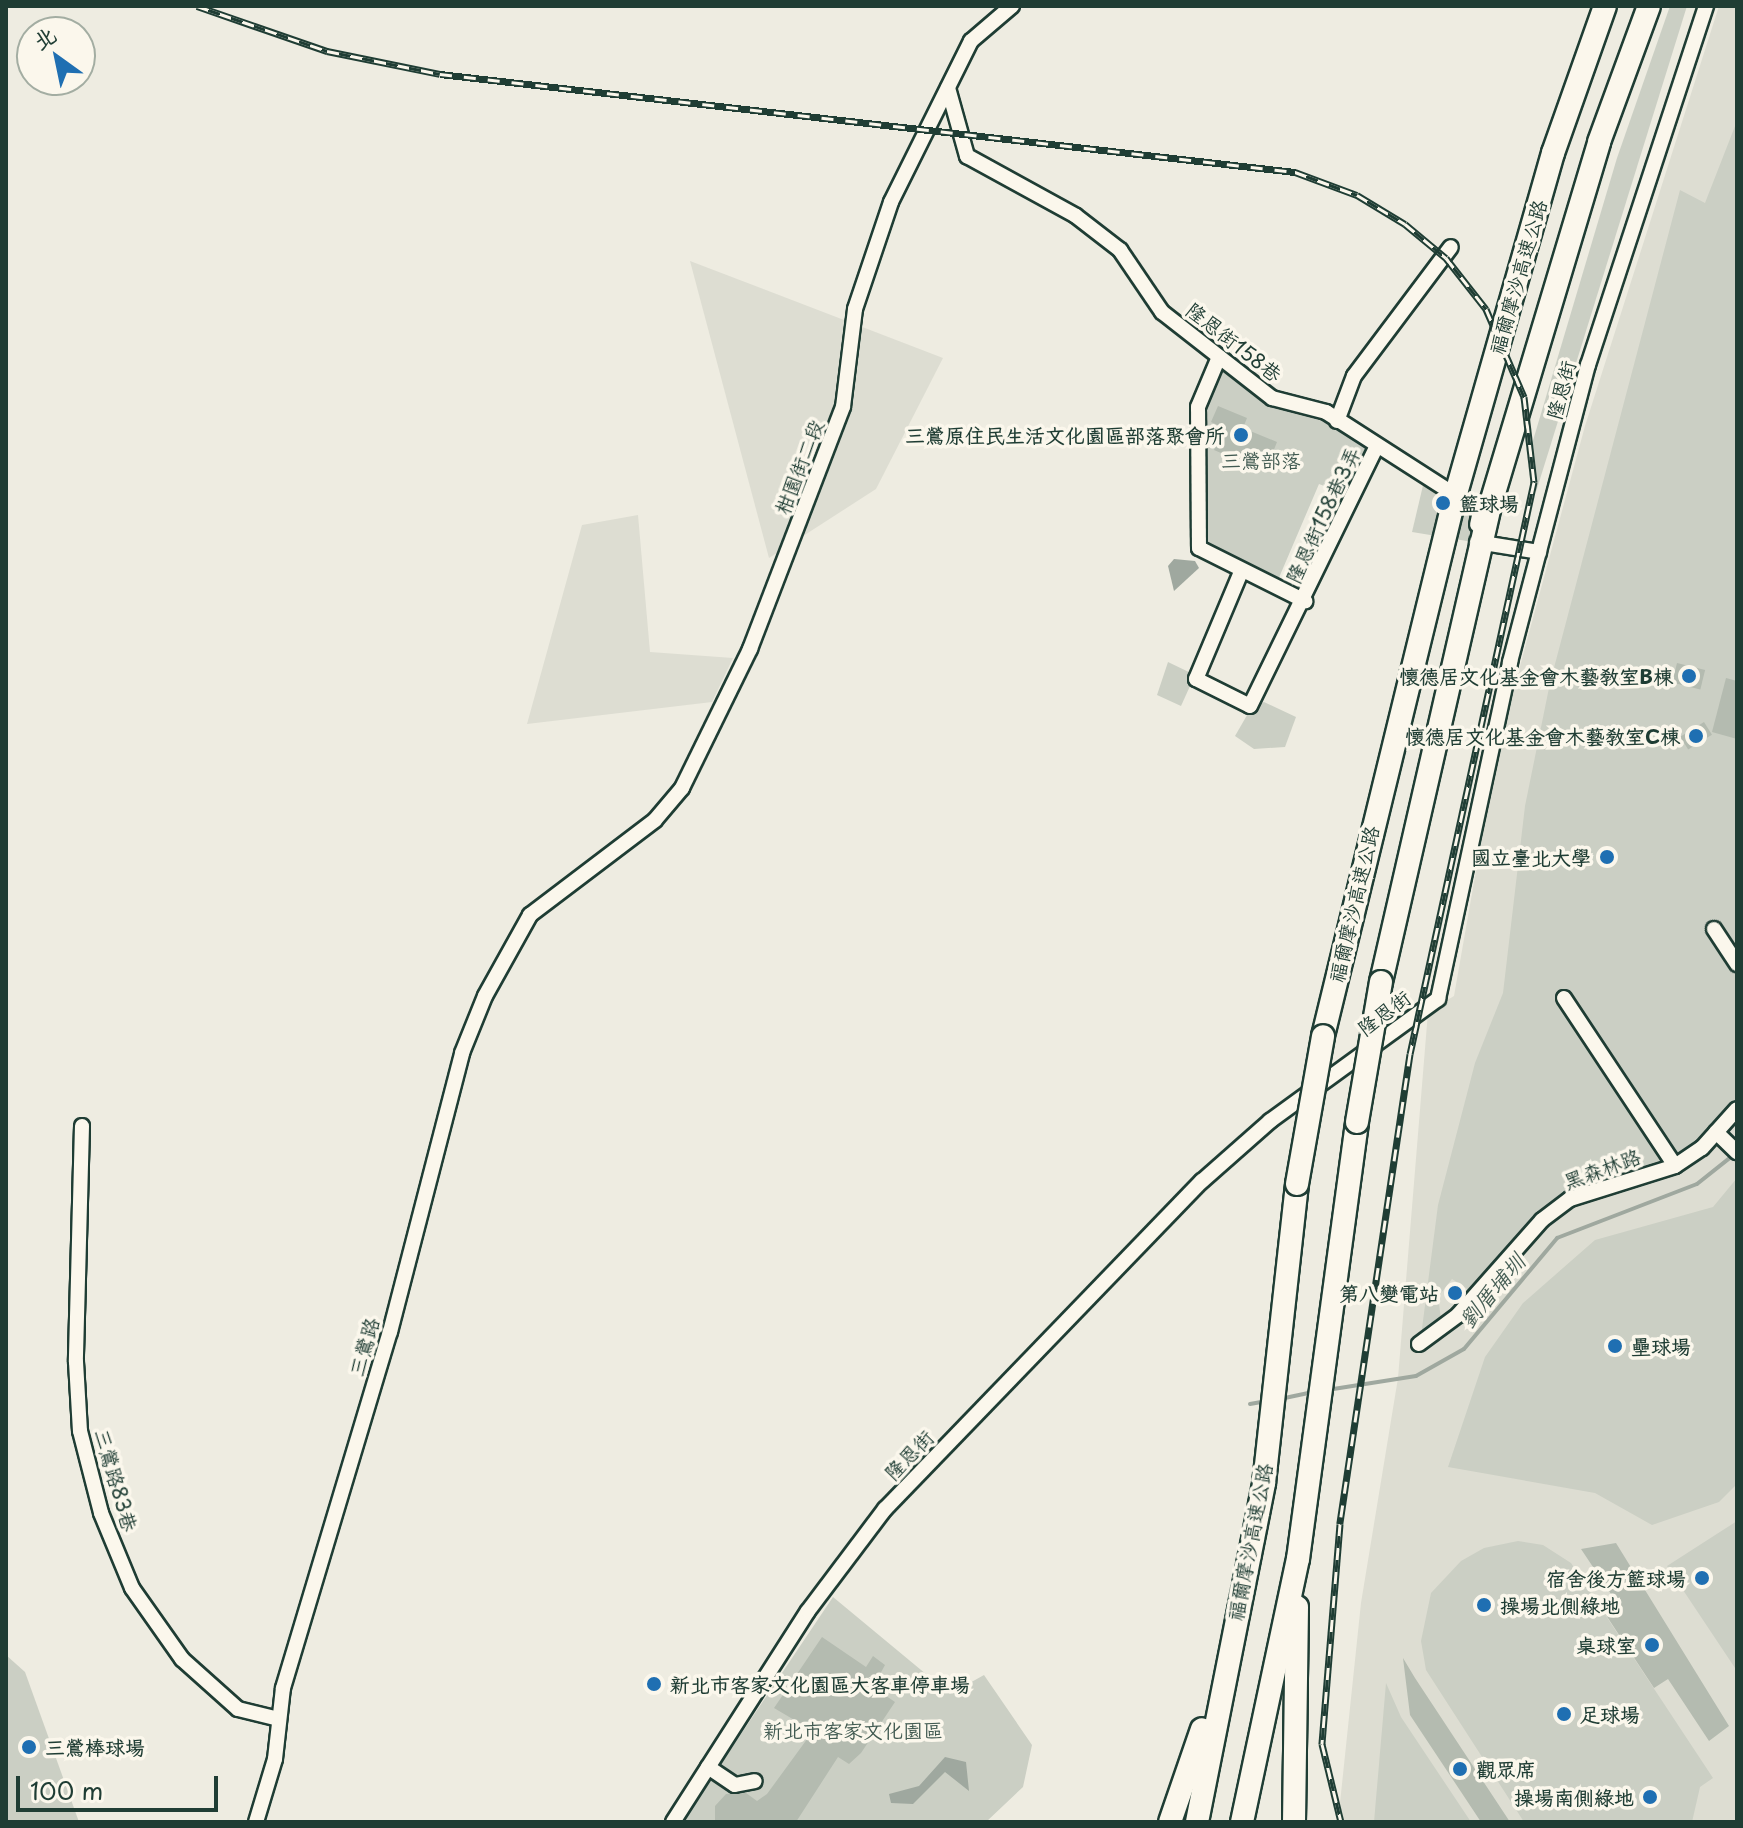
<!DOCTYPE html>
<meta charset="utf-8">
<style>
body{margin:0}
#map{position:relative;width:1743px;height:1828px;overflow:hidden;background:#eeece1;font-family:"Playpen Sans","LXGW WenKai TC",sans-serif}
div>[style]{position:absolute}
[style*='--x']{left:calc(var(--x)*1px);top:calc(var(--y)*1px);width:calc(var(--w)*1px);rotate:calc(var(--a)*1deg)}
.built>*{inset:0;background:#ddddd2}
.green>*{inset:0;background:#cbcfc4}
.water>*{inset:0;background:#9fa89f}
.stream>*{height:4px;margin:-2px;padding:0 2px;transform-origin:2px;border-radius:2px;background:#9fa89f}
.building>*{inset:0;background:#b4bbb0;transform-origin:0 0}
.roads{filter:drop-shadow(2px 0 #1f3d34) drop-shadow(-2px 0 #1f3d34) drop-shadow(0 2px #1f3d34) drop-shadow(0 -2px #1f3d34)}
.minor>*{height:14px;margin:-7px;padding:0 7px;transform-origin:7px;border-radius:7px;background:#fbf7ec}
.highway>*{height:22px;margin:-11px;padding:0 11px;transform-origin:11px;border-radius:11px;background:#fbf7ec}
.rail>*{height:7px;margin-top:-3.5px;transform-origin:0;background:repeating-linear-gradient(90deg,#fbf7ec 0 12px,#1f3d34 0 24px);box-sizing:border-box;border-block:2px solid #1f3d34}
.bridges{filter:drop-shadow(2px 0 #1f3d34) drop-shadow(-2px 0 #1f3d34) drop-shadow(0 2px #1f3d34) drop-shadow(0 -2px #1f3d34)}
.highway-bridge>*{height:22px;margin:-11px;padding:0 11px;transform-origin:11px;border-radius:11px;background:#fbf7ec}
.dots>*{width:22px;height:22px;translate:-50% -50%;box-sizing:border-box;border:4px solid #fbf7ec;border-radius:50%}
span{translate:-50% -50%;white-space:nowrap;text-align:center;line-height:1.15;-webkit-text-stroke:7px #fbf7ec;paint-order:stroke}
.street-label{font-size:20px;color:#1f3d34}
.poi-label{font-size:20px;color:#1f3d34;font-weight:700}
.right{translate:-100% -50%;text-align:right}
.left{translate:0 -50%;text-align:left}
.park-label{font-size:20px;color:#415a51}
.water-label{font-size:22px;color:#455d54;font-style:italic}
.frame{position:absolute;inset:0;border:8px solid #1f3d34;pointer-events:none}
.north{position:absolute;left:16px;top:16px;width:80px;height:80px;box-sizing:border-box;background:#fbf7ec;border:2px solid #a3ada2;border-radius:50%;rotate:327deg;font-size:22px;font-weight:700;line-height:32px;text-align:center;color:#1f3d34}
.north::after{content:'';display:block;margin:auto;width:28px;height:36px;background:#1f6fb2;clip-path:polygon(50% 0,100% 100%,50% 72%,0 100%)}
.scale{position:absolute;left:16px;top:1776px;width:202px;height:36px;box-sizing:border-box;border:4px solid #1f3d34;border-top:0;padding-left:10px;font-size:24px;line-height:28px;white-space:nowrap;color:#1f3d34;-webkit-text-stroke:6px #fbf7ec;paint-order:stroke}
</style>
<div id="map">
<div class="built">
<i style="clip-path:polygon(1719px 6px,1737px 6px,1737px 1822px,1338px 1822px,1361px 1603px,1398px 1378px,1428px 1012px,1454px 996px,1497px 751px,1585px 426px)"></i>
<i style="clip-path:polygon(690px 261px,943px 358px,876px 489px,769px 558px)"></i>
<i style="clip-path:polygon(638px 515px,650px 652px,733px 658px,712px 702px,527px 724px,582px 525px)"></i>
</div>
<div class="green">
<i style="clip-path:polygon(1670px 6px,1687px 6px,1536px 492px,1529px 454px,1617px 158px)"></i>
<i style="clip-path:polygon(1737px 121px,1737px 1109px,1702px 1148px,1570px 1199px,1475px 1294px,1452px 1279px,1438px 1297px,1442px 1326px,1420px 1344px,1438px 1205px,1475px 1063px,1503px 993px,1525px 806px,1550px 683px,1680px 190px,1705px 203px)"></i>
<i style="clip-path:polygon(1219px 357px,1272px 398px,1326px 412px,1377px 446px,1353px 497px,1319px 484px,1275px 587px,1206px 555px,1198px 407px)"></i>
<i style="clip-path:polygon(1425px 477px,1480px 511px,1473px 542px,1412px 532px)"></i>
<i style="clip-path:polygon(1168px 662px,1195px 675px,1181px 706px,1157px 695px)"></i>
<i style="clip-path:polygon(1264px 702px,1296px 717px,1285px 747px,1254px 749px,1235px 736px,1250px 710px)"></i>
<i style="clip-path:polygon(1737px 1178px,1737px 1484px,1719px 1502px,1652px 1525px,1595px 1493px,1448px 1467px,1485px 1357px,1523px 1303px,1595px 1240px,1713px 1207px)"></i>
<i style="clip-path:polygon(1737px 1521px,1737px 1671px,1667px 1566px)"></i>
<i style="clip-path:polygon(1518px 1541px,1543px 1545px,1571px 1563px,1713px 1778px,1700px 1787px,1692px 1822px,1524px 1822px,1426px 1670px,1421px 1641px,1431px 1593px,1461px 1561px,1484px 1548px)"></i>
<i style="clip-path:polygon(833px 1597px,950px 1694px,984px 1675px,1032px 1745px,1023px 1787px,986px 1822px,682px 1822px)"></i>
<i style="clip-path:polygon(6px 1655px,25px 1672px,79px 1822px,6px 1822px)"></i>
<i style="clip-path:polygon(1386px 1683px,1401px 1717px,1471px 1822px,1374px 1822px)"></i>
</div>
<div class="water">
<i style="clip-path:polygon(1174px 559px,1195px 561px,1199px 568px,1174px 591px,1168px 566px)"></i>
<i style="clip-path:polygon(945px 1757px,966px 1762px,969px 1791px,945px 1772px,913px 1804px,891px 1803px,889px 1794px,919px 1786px)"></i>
</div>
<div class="stream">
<i style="--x:1327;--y:1390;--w:90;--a:-8.9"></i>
<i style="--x:1416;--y:1376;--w:55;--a:-29.4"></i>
<i style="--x:1464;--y:1349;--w:145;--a:-50"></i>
<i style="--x:1557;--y:1238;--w:150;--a:-21.1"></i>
<i style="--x:1697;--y:1184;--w:50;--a:-38.5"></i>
<i style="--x:1280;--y:1399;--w:35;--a:-12"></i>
<i style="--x:1250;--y:1404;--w:17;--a:-10"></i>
</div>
<div class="building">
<i style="clip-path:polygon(1218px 406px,1247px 418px,1243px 428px,1277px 442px,1265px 472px,1214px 450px,1224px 428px,1211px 422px)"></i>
<i style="left:1677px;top:663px;width:29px;height:20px;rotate:14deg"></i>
<i style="clip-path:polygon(1726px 678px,1737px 681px,1737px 739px,1712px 732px)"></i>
<i style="left:1704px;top:722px;width:15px;height:28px;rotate:58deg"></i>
<i style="clip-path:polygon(1616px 1543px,1729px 1726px,1709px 1741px,1668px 1679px,1654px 1688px,1604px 1612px,1617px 1603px,1581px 1549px)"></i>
<i style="clip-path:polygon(822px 1637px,866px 1667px,873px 1656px,885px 1665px,873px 1687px,895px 1702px,861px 1753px,849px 1764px,838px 1757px,796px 1822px,715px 1822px,715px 1806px,726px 1794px,746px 1793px,757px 1801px,767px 1794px,813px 1731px,774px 1708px)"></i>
<i style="clip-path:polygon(1403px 1658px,1415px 1678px,1510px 1822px,1481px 1822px,1410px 1715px)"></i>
</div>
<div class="roads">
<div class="minor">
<i style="--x:948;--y:88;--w:71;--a:74.4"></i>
<i style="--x:967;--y:156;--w:124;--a:28.8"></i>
<i style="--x:1076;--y:216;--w:56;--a:37.7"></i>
<i style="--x:1120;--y:250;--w:75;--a:55.9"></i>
<i style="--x:1162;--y:312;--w:140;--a:38"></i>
<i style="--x:1272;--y:398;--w:56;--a:14.5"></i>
<i style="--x:1326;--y:412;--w:183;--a:32.7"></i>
<i style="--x:1480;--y:511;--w:14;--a:102"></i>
<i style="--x:1219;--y:357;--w:54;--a:112.8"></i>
<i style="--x:1198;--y:407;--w:141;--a:89.6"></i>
<i style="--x:1199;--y:548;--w:119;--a:26.6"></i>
<i style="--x:1337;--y:421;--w:48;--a:-69.3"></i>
<i style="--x:1354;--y:376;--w:161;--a:-53.1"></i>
<i style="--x:1477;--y:542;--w:63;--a:9.2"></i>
<i style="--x:1241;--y:572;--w:116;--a:112.8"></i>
<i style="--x:1196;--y:679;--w:60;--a:26.6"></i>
<i style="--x:1250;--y:706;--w:289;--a:-64"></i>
<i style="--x:1714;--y:929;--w:42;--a:56.7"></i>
<i style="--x:1564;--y:998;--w:201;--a:56.5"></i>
<i style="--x:82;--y:1126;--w:236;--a:91.5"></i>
<i style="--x:76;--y:1362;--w:69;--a:86.7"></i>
<i style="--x:80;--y:1431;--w:85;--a:75.6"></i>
<i style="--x:101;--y:1513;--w:81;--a:67.5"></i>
<i style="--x:132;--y:1588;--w:87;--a:54.8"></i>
<i style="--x:182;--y:1659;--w:75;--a:41.8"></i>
<i style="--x:238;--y:1709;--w:42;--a:13.7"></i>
<i style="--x:1716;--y:1132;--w:29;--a:44"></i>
<i style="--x:1419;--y:1344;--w:49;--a:-36.6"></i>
<i style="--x:1458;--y:1315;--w:127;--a:-48.5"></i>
<i style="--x:1542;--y:1220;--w:35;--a:-37"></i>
<i style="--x:1570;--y:1199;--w:110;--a:-17.4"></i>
<i style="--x:1675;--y:1166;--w:32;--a:-34"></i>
<i style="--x:1702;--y:1148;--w:52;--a:-48.1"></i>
<i style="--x:708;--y:1767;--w:32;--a:34"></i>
<i style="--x:735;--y:1785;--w:20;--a:-11"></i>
<i style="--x:256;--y:1822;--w:66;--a:-73.2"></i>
<i style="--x:275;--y:1759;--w:71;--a:-83.6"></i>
<i style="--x:283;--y:1688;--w:372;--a:-73.3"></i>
<i style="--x:390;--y:1332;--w:288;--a:-75.5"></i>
<i style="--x:462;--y:1053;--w:61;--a:-68"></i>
<i style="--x:485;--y:996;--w:93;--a:-60.9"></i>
<i style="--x:530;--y:915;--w:157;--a:-37.2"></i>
<i style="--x:655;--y:820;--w:42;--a:-49.8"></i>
<i style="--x:682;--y:788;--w:155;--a:-63.9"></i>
<i style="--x:750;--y:649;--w:259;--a:-69"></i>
<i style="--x:843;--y:407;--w:99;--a:-83"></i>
<i style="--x:855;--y:309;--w:113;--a:-71.4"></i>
<i style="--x:891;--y:202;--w:180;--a:-63.6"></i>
<i style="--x:971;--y:41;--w:54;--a:-40.5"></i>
<i style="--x:673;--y:1822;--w:250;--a:-57.4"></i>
<i style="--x:808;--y:1611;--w:128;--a:-53"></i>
<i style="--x:885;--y:1509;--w:456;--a:-46"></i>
<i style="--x:1202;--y:1181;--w:91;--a:-41.4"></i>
<i style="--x:1270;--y:1121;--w:208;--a:-36"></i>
<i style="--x:1438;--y:999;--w:345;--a:-77.9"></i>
<i style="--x:1510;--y:662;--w:307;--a:-75.3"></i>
<i style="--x:1588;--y:365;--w:378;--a:-71.8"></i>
</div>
<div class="highway">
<i style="--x:1381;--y:982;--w:491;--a:-77.1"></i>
<i style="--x:1491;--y:503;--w:377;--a:-73.3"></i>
<i style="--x:1599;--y:142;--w:145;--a:-69.8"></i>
<i style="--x:1323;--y:1036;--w:548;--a:-76.27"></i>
<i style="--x:1453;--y:504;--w:365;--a:-74.1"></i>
<i style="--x:1553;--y:153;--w:156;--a:-70.5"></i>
<i style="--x:1170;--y:1822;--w:98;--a:-71"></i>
<i style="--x:1197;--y:1822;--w:346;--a:-78.8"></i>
<i style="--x:1264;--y:1483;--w:301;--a:-83.7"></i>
<i style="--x:1242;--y:1822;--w:269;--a:-78"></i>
<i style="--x:1298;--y:1559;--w:441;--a:-82.3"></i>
<i style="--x:1294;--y:1822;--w:215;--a:-89.2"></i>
</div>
</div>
<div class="rail">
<i style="--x:197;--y:6;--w:138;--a:19.1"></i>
<i style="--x:327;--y:51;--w:115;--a:11.5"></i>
<i style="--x:440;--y:74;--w:861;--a:6.54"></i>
<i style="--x:1295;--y:172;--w:66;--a:20.4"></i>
<i style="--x:1357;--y:195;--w:56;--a:31.1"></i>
<i style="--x:1405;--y:224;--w:53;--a:39.7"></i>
<i style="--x:1446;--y:258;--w:65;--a:51.9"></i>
<i style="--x:1486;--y:309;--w:96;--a:66.6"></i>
<i style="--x:1524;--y:397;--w:86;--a:83.3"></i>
<i style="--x:1534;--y:482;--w:585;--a:102.23"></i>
<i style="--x:1410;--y:1054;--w:475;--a:98.5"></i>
<i style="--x:1340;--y:1524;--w:221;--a:94.7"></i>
<i style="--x:1322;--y:1744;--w:80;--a:76.3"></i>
</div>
<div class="bridges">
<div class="highway-bridge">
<i style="--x:1357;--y:1122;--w:142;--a:-80.3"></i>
<i style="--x:1297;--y:1184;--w:150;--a:-80"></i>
</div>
</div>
<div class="dots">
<i style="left:1241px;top:435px;background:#1f6fb2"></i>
<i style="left:1443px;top:503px;background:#1f6fb2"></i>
<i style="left:1689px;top:676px;background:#1f6fb2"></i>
<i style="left:1696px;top:736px;background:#1f6fb2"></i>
<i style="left:1607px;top:857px;background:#1f6fb2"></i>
<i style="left:1455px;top:1293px;background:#1f6fb2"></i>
<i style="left:1615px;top:1346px;background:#1f6fb2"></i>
<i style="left:1702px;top:1578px;background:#1f6fb2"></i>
<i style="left:1484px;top:1605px;background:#1f6fb2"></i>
<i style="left:1652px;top:1645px;background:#1f6fb2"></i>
<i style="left:654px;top:1684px;background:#1f6fb2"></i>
<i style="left:1564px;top:1714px;background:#1f6fb2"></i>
<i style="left:29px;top:1747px;background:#1f6fb2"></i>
<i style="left:1460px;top:1769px;background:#1f6fb2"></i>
<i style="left:1650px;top:1797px;background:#1f6fb2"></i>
</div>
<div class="street-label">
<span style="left:1518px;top:277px;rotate:-74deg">福爾摩沙高速公路</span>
<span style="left:1234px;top:342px;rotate:38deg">隆恩街158巷</span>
<span style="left:1561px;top:390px;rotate:-75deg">隆恩街</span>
<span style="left:799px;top:467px;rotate:-69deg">柑園街二段</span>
<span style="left:1323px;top:515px;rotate:-65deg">隆恩街158巷3弄</span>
<span style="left:1354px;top:904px;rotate:-77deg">福爾摩沙高速公路</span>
<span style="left:1384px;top:1013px;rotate:-37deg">隆恩街</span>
<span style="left:1602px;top:1169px;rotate:-20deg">黑森林路</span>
<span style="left:364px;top:1347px;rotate:-74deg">三鶯路</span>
<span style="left:909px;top:1455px;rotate:-46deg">隆恩街</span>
<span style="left:116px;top:1480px;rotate:74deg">三鶯路83巷</span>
<span style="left:1250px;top:1542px;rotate:-79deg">福爾摩沙高速公路</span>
</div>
<div class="poi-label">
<span class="right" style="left:1225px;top:435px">三鶯原住民生活文化園區部落聚會所</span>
<span class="left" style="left:1459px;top:503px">籃球場</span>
<span class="right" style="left:1673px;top:676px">懷德居文化基金會木藝教室B棟</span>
<span class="right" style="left:1680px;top:736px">懷德居文化基金會木藝教室C棟</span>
<span class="right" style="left:1591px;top:857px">國立臺北大學</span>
<span class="right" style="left:1439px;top:1293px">第八變電站</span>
<span class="left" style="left:1631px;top:1346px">壘球場</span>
<span class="right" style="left:1686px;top:1578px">宿舍後方籃球場</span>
<span class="left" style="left:1500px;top:1605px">操場北側綠地</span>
<span class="right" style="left:1636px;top:1645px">桌球室</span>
<span class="left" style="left:670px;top:1684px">新北市客家文化園區大客車停車場</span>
<span class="left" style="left:1580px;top:1714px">足球場</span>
<span class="left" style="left:45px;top:1747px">三鶯棒球場</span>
<span class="left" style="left:1476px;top:1769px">觀眾席</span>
<span class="right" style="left:1634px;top:1797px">操場南側綠地</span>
</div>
<div class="park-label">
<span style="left:1261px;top:460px">三鶯部落</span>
<span style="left:853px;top:1730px">新北市客家文化園區</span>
</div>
<div class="water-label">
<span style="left:1491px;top:1290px;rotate:-50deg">劉厝埔圳</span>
</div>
<div class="frame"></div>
<div class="north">北</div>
<div class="scale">100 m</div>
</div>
